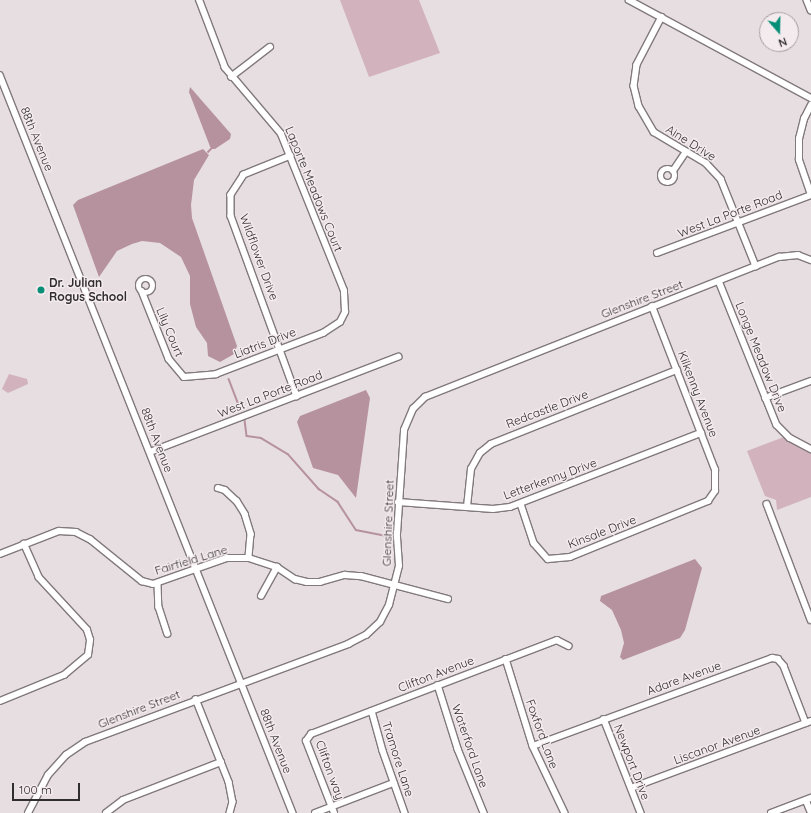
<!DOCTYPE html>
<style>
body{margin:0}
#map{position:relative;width:811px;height:813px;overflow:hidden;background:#e7dee1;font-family:Quicksand,sans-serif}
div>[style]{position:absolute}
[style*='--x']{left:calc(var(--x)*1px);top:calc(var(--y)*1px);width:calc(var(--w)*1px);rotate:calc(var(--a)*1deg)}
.green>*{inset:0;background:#d2b2bd}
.water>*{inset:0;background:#b6929f}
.stream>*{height:1.5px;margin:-0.75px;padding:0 0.75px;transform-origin:0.75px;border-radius:0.75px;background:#b6929f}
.roads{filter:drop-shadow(1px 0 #81797c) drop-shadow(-1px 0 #81797c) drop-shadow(0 1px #81797c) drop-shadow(0 -1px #81797c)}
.minor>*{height:5.5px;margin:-2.75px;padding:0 2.75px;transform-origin:2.75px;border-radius:2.75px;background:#fff}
.minor>.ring{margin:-2.75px;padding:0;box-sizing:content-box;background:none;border:5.5px solid #fff;border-radius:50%}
.dots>*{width:11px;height:11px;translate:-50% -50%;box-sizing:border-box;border:2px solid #f4ebee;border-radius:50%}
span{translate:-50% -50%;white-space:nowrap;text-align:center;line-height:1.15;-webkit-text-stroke:3px #f4ebee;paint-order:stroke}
.street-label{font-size:12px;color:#302d2e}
.poi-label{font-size:12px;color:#302d2e;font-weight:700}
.left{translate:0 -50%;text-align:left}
.north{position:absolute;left:759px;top:12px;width:40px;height:40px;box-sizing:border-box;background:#f4ebee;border:1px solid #a69fa1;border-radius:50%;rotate:160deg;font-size:11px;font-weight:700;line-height:16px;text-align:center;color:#302d2e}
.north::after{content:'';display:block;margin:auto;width:14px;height:18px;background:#068e76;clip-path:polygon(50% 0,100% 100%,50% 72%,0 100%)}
.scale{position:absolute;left:12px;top:783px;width:68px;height:18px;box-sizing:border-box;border:2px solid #302d2e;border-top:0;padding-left:5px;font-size:12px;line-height:14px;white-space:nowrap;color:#302d2e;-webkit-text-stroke:3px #f4ebee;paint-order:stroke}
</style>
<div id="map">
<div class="green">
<i style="clip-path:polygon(340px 0,419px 0,440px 53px,369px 77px)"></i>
<i style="clip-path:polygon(9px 374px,27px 379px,28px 384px,8px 393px,2px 389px)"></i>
<i style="clip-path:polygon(784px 437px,811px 452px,811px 497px,777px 510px,776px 500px,765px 496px,747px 451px)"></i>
</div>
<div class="water">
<i style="clip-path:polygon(190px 87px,231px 134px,230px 139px,215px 149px,211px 149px,189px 92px)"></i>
<i style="clip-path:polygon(203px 149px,209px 155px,194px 180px,191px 205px,192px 218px,237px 346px,234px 354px,220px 362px,208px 356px,207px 343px,196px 327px,190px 304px,190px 276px,181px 257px,160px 243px,142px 241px,132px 244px,117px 251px,99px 277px,73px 205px,78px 200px)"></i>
<i style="clip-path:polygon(366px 390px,370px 398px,356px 498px,338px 475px,313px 468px,297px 422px,300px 416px)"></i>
<i style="clip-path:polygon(695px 559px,702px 568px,685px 630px,680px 638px,623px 660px,620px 657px,624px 643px,621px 630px,612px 610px,600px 601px,601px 596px)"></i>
</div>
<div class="stream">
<i style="--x:208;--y:152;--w:4;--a:-45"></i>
<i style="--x:229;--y:379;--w:30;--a:69"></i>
<i style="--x:245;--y:420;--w:16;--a:83"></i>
<i style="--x:247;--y:436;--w:14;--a:8"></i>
<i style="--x:261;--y:438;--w:31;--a:31"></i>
<i style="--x:288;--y:454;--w:47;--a:48.5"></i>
<i style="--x:319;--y:489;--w:23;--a:34"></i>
<i style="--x:338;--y:502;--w:33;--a:57"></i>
<i style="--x:356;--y:530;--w:32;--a:11"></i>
</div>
<div class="roads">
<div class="minor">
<i style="--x:629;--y:0;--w:207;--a:28.3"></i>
<i style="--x:807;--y:0;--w:11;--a:68"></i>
<i style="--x:662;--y:17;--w:54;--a:117.5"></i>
<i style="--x:637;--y:65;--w:21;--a:98"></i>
<i style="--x:634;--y:86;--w:21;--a:76"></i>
<i style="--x:639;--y:106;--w:30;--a:60"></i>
<i style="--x:654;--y:132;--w:61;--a:30.8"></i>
<i style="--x:706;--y:163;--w:22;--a:47"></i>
<i style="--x:721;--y:179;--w:94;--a:68.1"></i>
<i style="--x:0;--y:75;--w:794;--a:68.35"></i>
<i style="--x:231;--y:77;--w:49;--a:-37.6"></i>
<i style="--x:291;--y:156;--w:51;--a:158"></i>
<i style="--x:244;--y:175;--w:24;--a:123"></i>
<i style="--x:231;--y:195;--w:21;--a:90"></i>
<i style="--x:231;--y:216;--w:192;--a:69.9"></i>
<i class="ring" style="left:661px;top:169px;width:8.5px;height:8.5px"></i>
<i style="--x:673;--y:171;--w:23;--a:-56"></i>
<i style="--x:811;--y:195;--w:37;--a:-109"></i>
<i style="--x:799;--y:160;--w:21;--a:-90"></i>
<i style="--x:799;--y:139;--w:21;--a:-76"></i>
<i style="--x:804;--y:119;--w:16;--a:-63"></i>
<i style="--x:657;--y:253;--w:165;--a:-20.6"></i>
<i class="ring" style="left:139px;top:279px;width:8.5px;height:8.5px"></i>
<i style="--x:719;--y:281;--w:155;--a:68.1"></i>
<i style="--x:777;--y:425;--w:18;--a:45"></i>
<i style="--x:790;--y:438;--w:24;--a:28"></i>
<i style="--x:142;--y:291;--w:73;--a:68.3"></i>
<i style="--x:169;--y:359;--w:23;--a:50"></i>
<i style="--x:184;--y:377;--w:32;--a:-5"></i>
<i style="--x:216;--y:374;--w:115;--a:-21"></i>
<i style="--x:323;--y:333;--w:20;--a:-33"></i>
<i style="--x:340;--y:322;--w:11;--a:-63"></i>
<i style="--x:345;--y:312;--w:21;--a:-93"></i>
<i style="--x:344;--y:291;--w:169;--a:-111.9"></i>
<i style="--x:281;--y:134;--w:87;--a:-130.3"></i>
<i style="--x:225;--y:68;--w:73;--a:-110.9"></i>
<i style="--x:765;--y:398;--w:49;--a:-20.3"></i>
<i style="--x:150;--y:452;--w:266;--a:-21"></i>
<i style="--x:218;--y:488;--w:7;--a:16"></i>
<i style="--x:225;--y:490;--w:16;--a:43"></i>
<i style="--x:237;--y:501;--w:15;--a:58"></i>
<i style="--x:245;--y:514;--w:21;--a:73"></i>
<i style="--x:251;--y:534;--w:24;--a:95"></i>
<i style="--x:398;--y:502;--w:95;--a:4.2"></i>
<i style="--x:493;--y:509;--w:17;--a:-7"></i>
<i style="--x:510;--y:507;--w:205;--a:-21.2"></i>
<i style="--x:521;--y:504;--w:41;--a:71.6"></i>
<i style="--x:534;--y:543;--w:21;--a:49"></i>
<i style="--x:548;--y:559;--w:22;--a:-5"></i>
<i style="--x:570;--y:557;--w:149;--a:-22.1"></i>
<i style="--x:708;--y:501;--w:12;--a:-55"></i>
<i style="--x:715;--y:491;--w:21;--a:-90"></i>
<i style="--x:715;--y:470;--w:175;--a:-111.1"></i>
<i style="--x:767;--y:504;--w:124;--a:69.2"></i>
<i style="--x:467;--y:507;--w:38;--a:-84"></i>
<i style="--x:471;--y:469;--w:18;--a:-61"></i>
<i style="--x:480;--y:453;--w:14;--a:-39"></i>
<i style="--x:491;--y:444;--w:200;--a:-21.7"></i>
<i style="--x:0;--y:554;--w:63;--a:-21.3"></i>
<i style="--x:59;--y:531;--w:17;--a:3"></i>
<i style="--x:76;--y:532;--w:16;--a:27"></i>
<i style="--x:90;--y:539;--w:67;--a:38.9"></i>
<i style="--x:142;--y:581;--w:11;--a:15"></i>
<i style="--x:153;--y:584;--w:78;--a:-19.4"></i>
<i style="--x:227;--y:558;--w:22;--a:0"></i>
<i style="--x:249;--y:558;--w:29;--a:18"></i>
<i style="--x:277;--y:567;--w:22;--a:34"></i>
<i style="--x:295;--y:579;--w:12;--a:14"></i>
<i style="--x:307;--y:582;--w:13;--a:0"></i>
<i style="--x:320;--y:582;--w:26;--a:-16"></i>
<i style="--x:345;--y:575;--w:16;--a:4"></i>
<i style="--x:361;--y:576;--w:90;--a:14.8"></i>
<i style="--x:158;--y:584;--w:23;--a:88"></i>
<i style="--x:159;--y:607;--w:28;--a:72"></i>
<i style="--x:261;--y:596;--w:33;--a:-61"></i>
<i style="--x:506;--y:659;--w:91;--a:72.8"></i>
<i style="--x:533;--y:746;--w:74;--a:64.5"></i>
<i style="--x:438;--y:685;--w:67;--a:72.6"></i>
<i style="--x:458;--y:749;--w:69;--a:67.9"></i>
<i style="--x:196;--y:699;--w:89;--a:68.3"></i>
<i style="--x:229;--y:782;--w:20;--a:79"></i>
<i style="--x:233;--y:802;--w:11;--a:105"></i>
<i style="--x:0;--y:701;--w:69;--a:-22.1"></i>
<i style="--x:64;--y:675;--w:31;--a:-40"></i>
<i style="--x:88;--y:655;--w:15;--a:-82"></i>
<i style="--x:90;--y:640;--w:10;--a:-107"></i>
<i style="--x:87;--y:630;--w:71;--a:-132.7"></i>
<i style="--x:39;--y:578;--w:37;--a:-114"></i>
<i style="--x:372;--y:711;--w:41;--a:74.6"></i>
<i style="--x:383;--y:751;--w:66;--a:70.5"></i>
<i style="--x:604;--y:719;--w:101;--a:68.5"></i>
<i style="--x:533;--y:746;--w:255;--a:-20.2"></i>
<i style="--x:772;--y:658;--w:6;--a:9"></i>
<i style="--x:778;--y:659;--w:9;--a:49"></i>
<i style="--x:784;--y:666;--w:61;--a:68.9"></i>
<i style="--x:631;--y:788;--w:192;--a:-20.4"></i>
<i style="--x:806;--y:800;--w:13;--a:67"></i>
<i style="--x:28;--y:813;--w:43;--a:-62.2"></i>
<i style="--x:48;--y:775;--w:27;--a:-48"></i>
<i style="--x:66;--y:755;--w:23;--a:-34"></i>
<i style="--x:85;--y:742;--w:281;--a:-20.4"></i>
<i style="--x:348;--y:644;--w:20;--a:-27"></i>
<i style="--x:366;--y:635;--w:19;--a:-43"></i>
<i style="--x:380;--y:622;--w:19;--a:-62"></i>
<i style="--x:389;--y:605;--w:40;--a:-75.6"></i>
<i style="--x:399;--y:566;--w:32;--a:-94"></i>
<i style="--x:397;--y:534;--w:104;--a:-86.1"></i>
<i style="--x:404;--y:430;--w:23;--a:-67"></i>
<i style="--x:413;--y:409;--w:17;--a:-45"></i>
<i style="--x:425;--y:397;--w:381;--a:-21.6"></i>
<i style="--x:779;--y:257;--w:19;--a:-6"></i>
<i style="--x:798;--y:255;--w:14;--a:21"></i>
<i style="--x:106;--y:813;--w:21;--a:-37"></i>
<i style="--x:123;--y:800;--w:105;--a:-21.2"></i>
<i style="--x:315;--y:813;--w:84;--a:-21"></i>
<i style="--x:334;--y:813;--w:77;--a:-111.3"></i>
<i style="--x:306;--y:741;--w:9;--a:-54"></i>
<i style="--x:311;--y:734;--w:263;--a:-20.9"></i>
<i style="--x:557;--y:640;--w:13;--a:27"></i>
<i style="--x:771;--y:813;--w:43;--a:-20.6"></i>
</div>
</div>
<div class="dots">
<i style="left:41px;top:290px;background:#068e76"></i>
</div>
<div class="street-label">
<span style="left:37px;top:139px;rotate:68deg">88th Avenue</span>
<span style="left:691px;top:143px;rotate:32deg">Aine Drive</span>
<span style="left:314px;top:189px;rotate:68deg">Laporte Meadows Court</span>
<span style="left:730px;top:214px;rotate:-21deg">West La Porte Road</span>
<span style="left:259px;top:257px;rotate:70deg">Wildflower Drive</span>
<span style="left:642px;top:299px;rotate:-21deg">Glenshire Street</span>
<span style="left:170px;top:332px;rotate:67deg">Lily Court</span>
<span style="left:265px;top:343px;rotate:-21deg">Liatris Drive</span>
<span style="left:761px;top:357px;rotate:68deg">Longe Meadow Drive</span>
<span style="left:270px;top:394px;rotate:-21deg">West La Porte Road</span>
<span style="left:698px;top:394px;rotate:69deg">Kilkenny Avenue</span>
<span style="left:547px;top:409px;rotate:-21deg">Redcastle Drive</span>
<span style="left:157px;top:440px;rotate:69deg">88th Avenue</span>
<span style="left:550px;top:479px;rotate:-20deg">Letterkenny Drive</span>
<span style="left:388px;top:523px;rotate:-88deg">Glenshire Street</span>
<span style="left:602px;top:532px;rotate:-21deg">Kinsale Drive</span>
<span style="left:191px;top:560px;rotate:-17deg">Fairfield Lane</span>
<span style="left:436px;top:674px;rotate:-21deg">Clifton Avenue</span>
<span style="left:684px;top:678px;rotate:-20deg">Adare Avenue</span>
<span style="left:139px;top:709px;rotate:-21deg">Glenshire Street</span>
<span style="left:542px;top:734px;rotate:70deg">Foxford Lane</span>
<span style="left:276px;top:741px;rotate:69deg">88th Avenue</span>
<span style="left:717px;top:745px;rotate:-20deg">Liscanor Avenue</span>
<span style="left:470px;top:746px;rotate:71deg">Waterford Lane</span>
<span style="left:398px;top:759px;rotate:72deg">Tramore Lane</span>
<span style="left:632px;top:762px;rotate:69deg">Newport Drive</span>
<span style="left:330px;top:770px;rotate:70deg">Clifton way</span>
</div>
<div class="poi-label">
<span class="left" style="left:49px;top:290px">Dr. Julian<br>Rogus School</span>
</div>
<div class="north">N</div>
<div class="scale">100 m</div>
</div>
